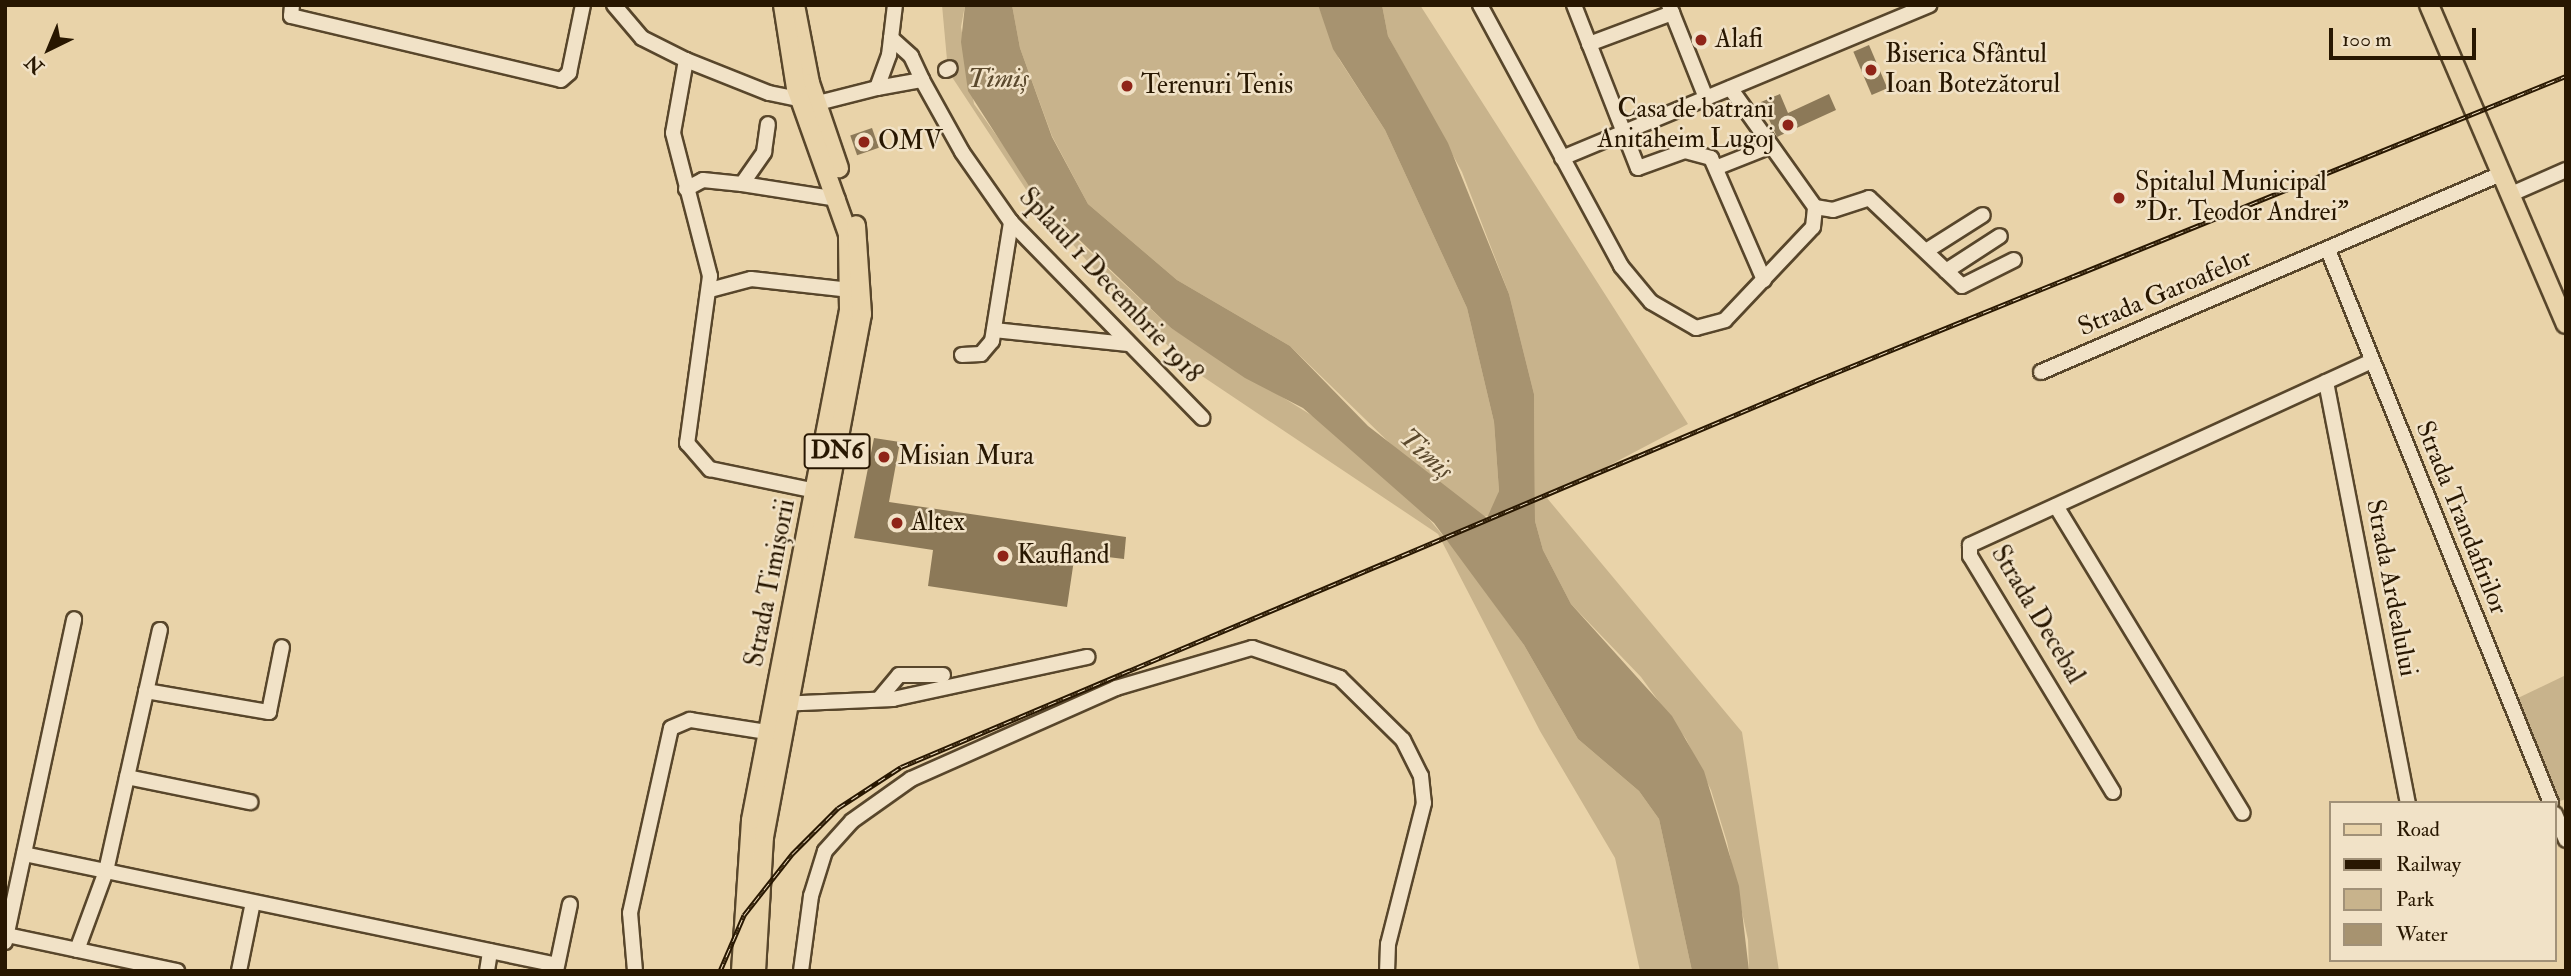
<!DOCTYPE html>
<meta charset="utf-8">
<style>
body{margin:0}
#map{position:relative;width:2571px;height:976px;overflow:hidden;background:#e9d3a9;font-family:"IM FELL Double Pica",serif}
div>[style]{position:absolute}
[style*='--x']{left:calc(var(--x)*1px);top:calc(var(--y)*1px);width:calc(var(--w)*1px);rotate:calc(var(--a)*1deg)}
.green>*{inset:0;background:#c8b38c}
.water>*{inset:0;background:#a79370}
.building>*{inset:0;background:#8c7958;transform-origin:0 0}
.roads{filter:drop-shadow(2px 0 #58462b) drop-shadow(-2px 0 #58462b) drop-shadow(0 2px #58462b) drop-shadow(0 -2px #58462b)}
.minor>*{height:14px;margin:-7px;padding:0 7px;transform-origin:7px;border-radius:7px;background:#f1e2c7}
.major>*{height:18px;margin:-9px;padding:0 9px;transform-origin:9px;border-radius:9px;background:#e9d3a9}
.rail>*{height:5px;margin-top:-2.5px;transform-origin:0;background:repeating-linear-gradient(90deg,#f1e2c7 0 8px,#281701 0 16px);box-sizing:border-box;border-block:2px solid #281701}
.dots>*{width:19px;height:19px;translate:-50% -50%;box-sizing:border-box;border:4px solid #f1e2c7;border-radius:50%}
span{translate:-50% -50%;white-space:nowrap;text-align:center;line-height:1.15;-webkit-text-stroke:5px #f1e2c7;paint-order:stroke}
.shield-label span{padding:2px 5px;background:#f1e2c7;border:2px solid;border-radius:5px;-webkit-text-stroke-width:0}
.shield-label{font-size:24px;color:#281701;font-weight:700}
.poi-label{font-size:26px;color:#281701}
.left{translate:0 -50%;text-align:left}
.right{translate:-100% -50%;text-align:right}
.street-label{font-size:26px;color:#281701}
.water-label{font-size:28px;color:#5b492d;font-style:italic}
.frame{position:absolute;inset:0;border:7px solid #281701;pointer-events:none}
.legend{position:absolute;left:2329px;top:801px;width:228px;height:161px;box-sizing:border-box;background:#f1e2c7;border:2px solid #a19178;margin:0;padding:9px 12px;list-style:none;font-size:21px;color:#281701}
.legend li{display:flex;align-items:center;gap:14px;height:35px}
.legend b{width:35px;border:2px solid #a19178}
.north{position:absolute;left:14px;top:14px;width:70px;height:70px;-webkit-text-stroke:5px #f1e2c7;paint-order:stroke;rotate:223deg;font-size:19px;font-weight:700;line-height:28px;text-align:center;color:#281701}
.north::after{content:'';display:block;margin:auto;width:24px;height:32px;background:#281701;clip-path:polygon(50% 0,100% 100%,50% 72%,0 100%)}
.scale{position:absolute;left:2329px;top:28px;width:147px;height:32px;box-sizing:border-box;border:4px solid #281701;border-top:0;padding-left:9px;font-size:21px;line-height:24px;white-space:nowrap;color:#281701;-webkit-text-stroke:5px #f1e2c7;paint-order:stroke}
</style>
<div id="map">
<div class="green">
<i style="clip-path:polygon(942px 5px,965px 5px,961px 27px,974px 104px,1058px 222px,1171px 328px,1316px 418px,1418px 506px,1456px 551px,1524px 645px,1578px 739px,1639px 791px,1659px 819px,1692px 971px,1640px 971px,1615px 858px,1540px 731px,1438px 534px,1196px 372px,1125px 305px,1027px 191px,948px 71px)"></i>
<i style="clip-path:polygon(1012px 5px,1318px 5px,1339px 59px,1385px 130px,1467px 308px,1494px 422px,1499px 491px,1492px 515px,1482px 517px,1402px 455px,1290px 346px,1177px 280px,1088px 204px,1052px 136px,1020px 48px)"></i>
<i style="clip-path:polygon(1382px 5px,1420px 5px,1688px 424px,1547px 498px,1742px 732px,1779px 971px,1749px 971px,1748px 940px,1727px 842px,1711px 790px,1686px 739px,1641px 677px,1571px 604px,1543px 550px,1535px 521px,1534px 394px,1509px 294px,1462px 172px,1388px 36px)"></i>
<i style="clip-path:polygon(2566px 675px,2566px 799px,2560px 801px,2518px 698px)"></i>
</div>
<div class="water">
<i style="clip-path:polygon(965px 5px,1012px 5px,1020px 48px,1052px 137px,1088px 204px,1177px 280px,1290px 346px,1368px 426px,1487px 518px,1499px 491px,1494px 422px,1467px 308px,1385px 130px,1333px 49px,1318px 5px,1382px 5px,1388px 36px,1448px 143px,1509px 294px,1534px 394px,1535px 521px,1543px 550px,1571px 604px,1672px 716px,1704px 771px,1739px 886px,1749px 971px,1692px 971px,1659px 819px,1639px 791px,1578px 739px,1524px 645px,1434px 523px,1303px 408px,1245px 378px,1171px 328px,1038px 200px,968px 91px,961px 42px)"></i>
</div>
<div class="building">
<i style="left:1869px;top:45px;width:47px;height:17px;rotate:67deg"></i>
<i style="clip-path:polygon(1780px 94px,1788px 113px,1829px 94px,1836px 110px,1777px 137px,1761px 102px)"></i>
<i style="left:872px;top:128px;width:21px;height:23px;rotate:71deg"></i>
<i style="clip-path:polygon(874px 438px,900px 442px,889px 502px,1126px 537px,1124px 559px,1075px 553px,1067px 607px,928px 586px,933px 550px,854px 538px)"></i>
</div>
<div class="roads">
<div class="minor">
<i style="--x:292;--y:5;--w:11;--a:95"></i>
<i style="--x:291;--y:16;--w:277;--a:13.3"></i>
<i style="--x:561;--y:80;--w:11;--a:-41"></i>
<i style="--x:569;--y:73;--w:69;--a:-78.4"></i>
<i style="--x:614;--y:5;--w:43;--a:49.7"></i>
<i style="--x:642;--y:38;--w:49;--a:26.6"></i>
<i style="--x:686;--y:60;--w:89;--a:21.7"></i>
<i style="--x:769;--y:93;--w:50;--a:11.5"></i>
<i style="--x:818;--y:103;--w:61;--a:-14.3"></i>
<i style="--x:877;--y:88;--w:35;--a:-70"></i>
<i style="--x:889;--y:55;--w:50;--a:-83.2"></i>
<i style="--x:1480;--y:5;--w:297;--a:61.6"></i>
<i style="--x:1621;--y:266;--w:47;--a:50.2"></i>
<i style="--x:1651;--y:302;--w:52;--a:30"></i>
<i style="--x:1696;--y:328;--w:30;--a:-15"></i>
<i style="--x:1725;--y:320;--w:128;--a:-46.6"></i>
<i style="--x:1813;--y:227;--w:20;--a:-84"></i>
<i style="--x:1815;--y:207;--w:146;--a:-125.5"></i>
<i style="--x:1574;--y:5;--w:175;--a:68.6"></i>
<i style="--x:1638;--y:168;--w:50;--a:-19.9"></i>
<i style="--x:1685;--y:151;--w:27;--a:15"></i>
<i style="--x:1711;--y:158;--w:133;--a:66.5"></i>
<i style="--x:1669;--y:5;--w:100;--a:68.3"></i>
<i style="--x:891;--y:38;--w:27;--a:42"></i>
<i style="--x:911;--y:56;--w:26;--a:65"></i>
<i style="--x:1589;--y:44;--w:89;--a:-20.5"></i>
<i style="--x:686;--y:60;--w:74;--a:100.1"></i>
<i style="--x:673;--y:133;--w:148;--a:75.5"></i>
<i style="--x:710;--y:276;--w:169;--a:97.8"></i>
<i style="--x:687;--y:443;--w:35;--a:49"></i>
<i style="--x:710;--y:469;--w:108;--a:11.7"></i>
<i style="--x:946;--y:70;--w:4;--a:-27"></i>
<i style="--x:877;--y:88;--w:46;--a:-10.1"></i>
<i style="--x:922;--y:80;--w:82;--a:60.9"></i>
<i style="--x:962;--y:152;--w:85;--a:55"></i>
<i style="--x:1011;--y:222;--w:274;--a:45.7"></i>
<i style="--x:1562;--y:158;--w:398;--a:-22.6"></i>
<i style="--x:1718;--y:167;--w:57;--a:-21.6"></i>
<i style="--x:742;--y:184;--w:97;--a:8.9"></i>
<i style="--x:686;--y:189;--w:19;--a:-28"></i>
<i style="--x:703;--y:180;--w:39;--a:6"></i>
<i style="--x:742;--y:184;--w:39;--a:-55"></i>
<i style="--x:764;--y:152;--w:28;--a:-82"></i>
<i style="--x:2509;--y:195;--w:62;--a:-23.7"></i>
<i style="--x:1815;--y:207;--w:18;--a:9"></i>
<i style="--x:1833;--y:210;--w:38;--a:-18"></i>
<i style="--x:1869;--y:198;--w:128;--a:43.4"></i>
<i style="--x:1962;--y:286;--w:58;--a:-26.6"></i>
<i style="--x:2328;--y:250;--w:596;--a:68.04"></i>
<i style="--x:1926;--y:251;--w:67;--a:-32.3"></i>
<i style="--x:1946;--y:271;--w:64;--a:-32.9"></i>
<i style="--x:710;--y:290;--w:42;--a:-15"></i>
<i style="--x:751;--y:279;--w:100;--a:6.3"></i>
<i style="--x:994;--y:330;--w:135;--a:6"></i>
<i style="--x:962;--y:355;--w:19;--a:-3"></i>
<i style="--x:981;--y:354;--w:17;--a:-50"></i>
<i style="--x:992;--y:341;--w:121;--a:-80.9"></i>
<i style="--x:2041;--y:372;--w:500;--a:-23.3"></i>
<i style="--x:2326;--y:382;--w:429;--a:79"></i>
<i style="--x:2056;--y:506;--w:359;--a:58.7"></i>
<i style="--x:146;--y:691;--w:125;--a:9.7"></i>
<i style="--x:269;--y:712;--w:66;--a:-78.7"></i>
<i style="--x:879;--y:699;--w:31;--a:-50"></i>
<i style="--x:899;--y:675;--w:44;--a:0"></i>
<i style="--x:779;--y:704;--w:114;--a:-2.5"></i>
<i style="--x:893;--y:699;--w:199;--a:-12.2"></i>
<i style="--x:127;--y:777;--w:126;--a:11.5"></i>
<i style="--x:2113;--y:792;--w:276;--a:-121.2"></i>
<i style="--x:1970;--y:556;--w:11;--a:-90"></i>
<i style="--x:1970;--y:545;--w:440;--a:-24.6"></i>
<i style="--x:2555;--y:814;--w:28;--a:67"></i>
<i style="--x:24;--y:854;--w:544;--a:11.76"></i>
<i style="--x:7;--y:935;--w:174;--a:12"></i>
<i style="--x:5;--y:942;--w:330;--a:-77.9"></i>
<i style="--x:77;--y:950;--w:84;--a:-69.8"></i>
<i style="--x:106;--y:871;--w:247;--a:-77.4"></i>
<i style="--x:239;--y:971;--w:70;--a:-78.5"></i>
<i style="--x:487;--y:971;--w:20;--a:-81"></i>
<i style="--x:556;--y:971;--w:68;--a:-78.2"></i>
<i style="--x:635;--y:971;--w:58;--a:-94.9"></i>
<i style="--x:630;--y:913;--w:189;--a:-77.5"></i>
<i style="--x:671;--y:728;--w:21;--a:-23"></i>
<i style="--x:690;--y:720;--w:90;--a:8.9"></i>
<i style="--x:801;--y:971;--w:76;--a:-82.4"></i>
<i style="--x:811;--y:896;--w:47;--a:-72.7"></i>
<i style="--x:825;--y:851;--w:40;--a:-48"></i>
<i style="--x:852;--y:821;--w:72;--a:-35.4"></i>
<i style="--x:911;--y:779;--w:224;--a:-23.9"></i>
<i style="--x:1116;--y:688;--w:142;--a:-16.4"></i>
<i style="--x:1252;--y:648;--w:93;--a:18.8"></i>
<i style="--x:1340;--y:678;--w:88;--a:44.5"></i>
<i style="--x:1403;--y:740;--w:40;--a:63.4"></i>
<i style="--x:1421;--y:776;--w:27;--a:84"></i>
<i style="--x:1424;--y:803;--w:146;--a:104.3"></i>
<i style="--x:1388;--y:944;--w:27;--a:92"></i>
</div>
<div class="major">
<i style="--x:795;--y:5;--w:79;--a:79.1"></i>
<i style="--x:810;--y:83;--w:90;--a:71.2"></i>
<i style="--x:2429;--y:5;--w:347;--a:66.8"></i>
<i style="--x:741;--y:971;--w:151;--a:-86.2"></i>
<i style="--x:751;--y:820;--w:519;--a:-79.12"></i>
<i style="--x:849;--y:310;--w:76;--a:-90.8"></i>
<i style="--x:848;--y:234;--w:155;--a:-109.6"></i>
<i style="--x:796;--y:88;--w:84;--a:-98.9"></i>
<i style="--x:756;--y:971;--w:134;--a:-86.6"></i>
<i style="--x:764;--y:837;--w:532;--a:-79.39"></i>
<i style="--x:862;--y:314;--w:89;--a:-93.9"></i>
</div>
</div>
<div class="rail">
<i style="--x:720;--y:971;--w:61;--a:-66.8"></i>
<i style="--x:744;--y:915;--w:78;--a:-51.8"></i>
<i style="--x:792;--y:854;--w:65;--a:-45"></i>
<i style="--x:838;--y:808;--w:75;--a:-33.1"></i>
<i style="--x:901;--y:767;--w:998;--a:-22.89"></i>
<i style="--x:1820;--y:379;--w:805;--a:-22.11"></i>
</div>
<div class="dots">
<i style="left:1701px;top:40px;background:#8f2418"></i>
<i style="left:1871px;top:70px;background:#8f2418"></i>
<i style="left:1127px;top:86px;background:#8f2418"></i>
<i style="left:1788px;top:125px;background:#8f2418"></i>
<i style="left:864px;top:142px;background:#8f2418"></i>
<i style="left:2119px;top:198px;background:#8f2418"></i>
<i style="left:884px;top:457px;background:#8f2418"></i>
<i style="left:897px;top:523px;background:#8f2418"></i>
<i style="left:1003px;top:556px;background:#8f2418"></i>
</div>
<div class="shield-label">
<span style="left:837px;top:451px">DN6</span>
</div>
<div class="poi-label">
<span class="left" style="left:1715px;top:40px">Alafi</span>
<span class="left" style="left:1885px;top:70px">Biserica Sfântul<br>Ioan Botezătorul</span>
<span class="left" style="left:1141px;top:86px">Terenuri Tenis</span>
<span class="right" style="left:1774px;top:125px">Casa de batrani<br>Anitaheim Lugoj</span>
<span class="left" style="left:878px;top:142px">OMV</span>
<span class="left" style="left:2135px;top:198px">Spitalul Municipal<br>"Dr. Teodor Andrei"</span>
<span class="left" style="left:898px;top:457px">Misian Mura</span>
<span class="left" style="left:911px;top:523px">Altex</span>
<span class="left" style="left:1017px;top:556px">Kaufland</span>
</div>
<div class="street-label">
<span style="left:1110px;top:286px;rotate:47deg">Splaiul 1 Decembrie 1918</span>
<span style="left:2165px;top:293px;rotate:-23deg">Strada Garoafelor</span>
<span style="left:2461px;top:518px;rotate:68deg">Strada Trandafirilor</span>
<span style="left:771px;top:583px;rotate:-79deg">Strada Timișorii</span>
<span style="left:2391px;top:588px;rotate:79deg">Strada Ardealului</span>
<span style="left:2037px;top:615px;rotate:59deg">Strada Decebal</span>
</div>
<div class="water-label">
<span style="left:998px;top:79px">Timiș</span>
<span style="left:1426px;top:454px;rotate:42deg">Timiș</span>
</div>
<div class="frame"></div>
<ul class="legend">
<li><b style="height:9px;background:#e9d3a9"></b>Road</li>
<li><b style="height:9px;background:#281701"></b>Railway</li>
<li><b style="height:19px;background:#c8b38c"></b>Park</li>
<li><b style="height:19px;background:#a79370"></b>Water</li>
</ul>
<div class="north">N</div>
<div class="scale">100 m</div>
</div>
